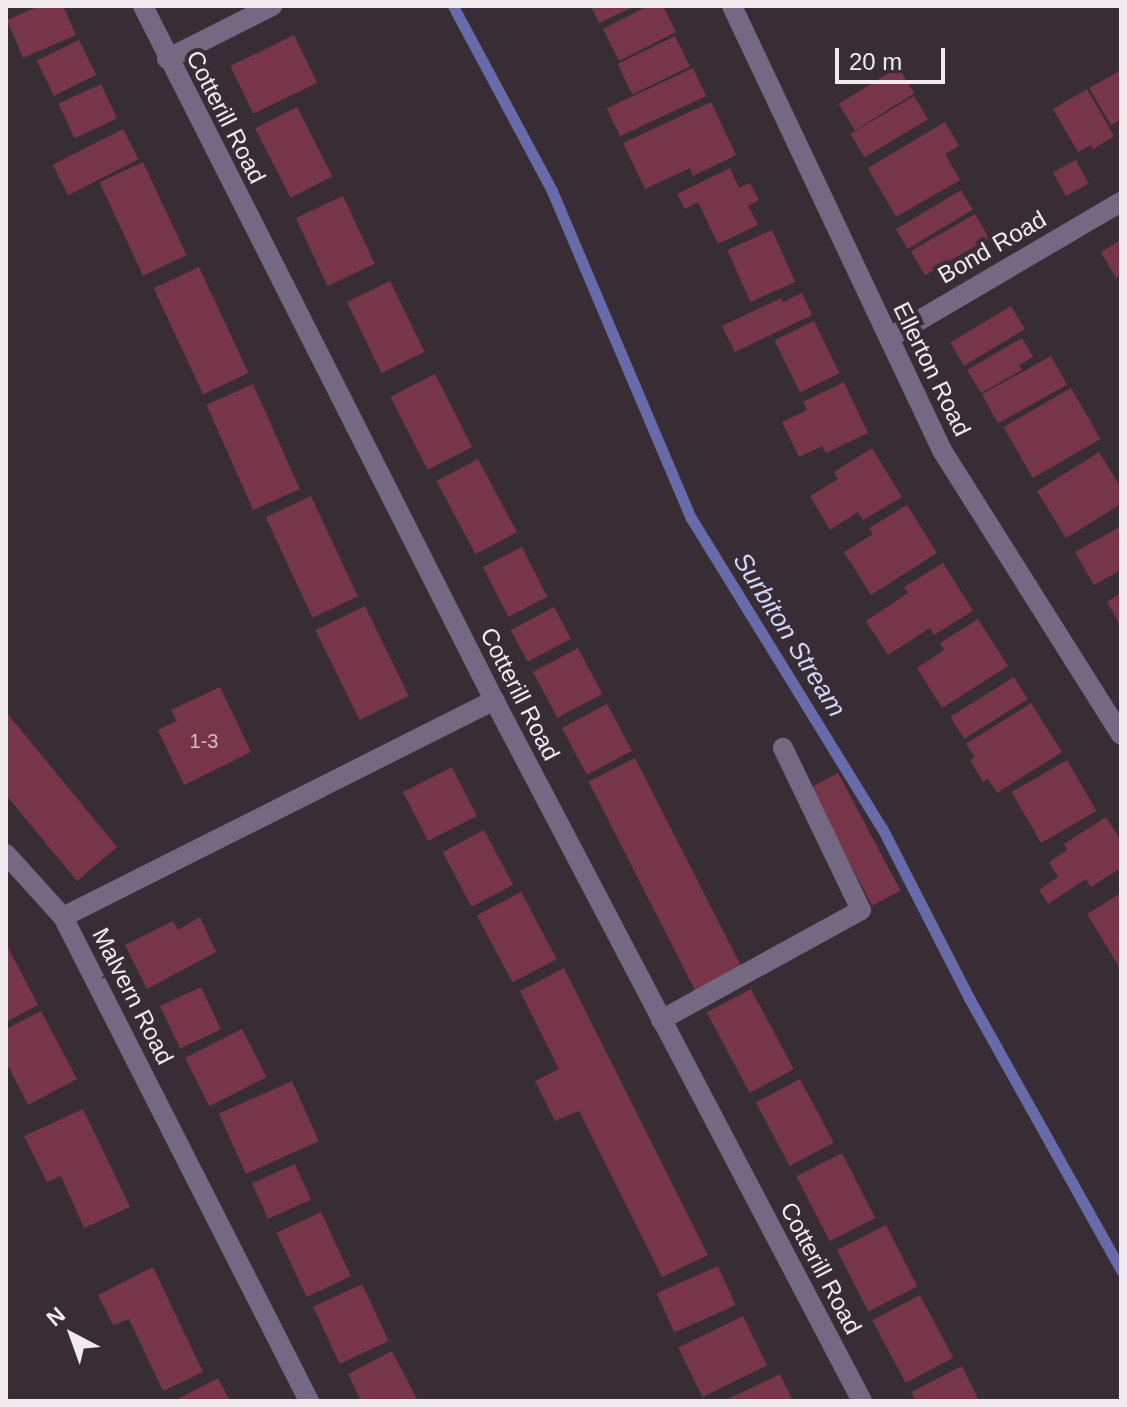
<!DOCTYPE html>
<style>
body{margin:0}
#map{position:relative;width:1127px;height:1407px;overflow:hidden;background:#382d35;font-family:Helvetica,sans-serif}
div>[style]{position:absolute}
[style*='--x']{left:calc(var(--x)*1px);top:calc(var(--y)*1px);width:calc(var(--w)*1px);rotate:calc(var(--a)*1deg)}
.stream>*{height:11px;margin:-5.5px;padding:0 5.5px;transform-origin:5.5px;border-radius:5.5px;background:#676ba9}
.building>*{inset:0;background:#77354a;transform-origin:0 0}
.minor>*{height:20px;margin:-10px;padding:0 10px;transform-origin:10px;border-radius:10px;background:#756883}
span{translate:-50% -50%;white-space:nowrap;text-align:center;line-height:1.15;-webkit-text-stroke:8px #382d35;paint-order:stroke}
.number-label{font-size:20px;color:#d2bdc6}
.number-label span{-webkit-text-stroke-width:0}
.street-label{font-size:24px;color:#f1eaef}
.water-label{font-size:26px;color:#d2d6fb;font-style:italic}
.frame{position:absolute;inset:0;border:8px solid #f1eaef;pointer-events:none}
.north{position:absolute;left:32px;top:1295px;width:80px;height:80px;-webkit-text-stroke:6px #382d35;paint-order:stroke;rotate:319deg;font-size:22px;font-weight:700;line-height:32px;text-align:center;color:#f1eaef}
.north::after{content:'';display:block;margin:auto;width:28px;height:36px;background:#f1eaef;clip-path:polygon(50% 0,100% 100%,50% 72%,0 100%)}
.scale{position:absolute;left:835px;top:48px;width:110px;height:36px;box-sizing:border-box;border:4px solid #f1eaef;border-top:0;padding-left:10px;font-size:24px;line-height:28px;white-space:nowrap;color:#f1eaef;-webkit-text-stroke:6px #382d35;paint-order:stroke}
</style>
<div id="map">
<div class="stream">
<i style="--x:453;--y:6;--w:210;--a:61.8"></i>
<i style="--x:552;--y:191;--w:355;--a:67"></i>
<i style="--x:691;--y:518;--w:364;--a:58.4"></i>
<i style="--x:882;--y:828;--w:191;--a:62.9"></i>
<i style="--x:969;--y:998;--w:312;--a:60.8"></i>
</div>
<div class="building">
<i style="clip-path:polygon(39px 6px,63px 6px,76px 35px,23px 58px,7px 20px)"></i>
<i style="clip-path:polygon(591px 6px,635px 6px,599px 23px)"></i>
<i style="clip-path:polygon(648px 6px,663px 6px,676px 32px,619px 61px,603px 29px)"></i>
<i style="left:294px;top:35px;width:53px;height:71px;rotate:64deg"></i>
<i style="left:675px;top:36px;width:34px;height:64px;rotate:64deg"></i>
<i style="left:79px;top:40px;width:39px;height:47px;rotate:64deg"></i>
<i style="left:898px;top:67px;width:31px;height:70px;rotate:58deg"></i>
<i style="left:693px;top:68px;width:31px;height:95px;rotate:65deg"></i>
<i style="clip-path:polygon(1121px 70px,1121px 120px,1111px 125px,1089px 88px)"></i>
<i style="left:101px;top:84px;width:38px;height:47px;rotate:65deg"></i>
<i style="clip-path:polygon(1087px 89px,1114px 136px,1093px 149px,1091px 145px,1078px 152px,1053px 109px)"></i>
<i style="left:914px;top:96px;width:27px;height:74px;rotate:59deg"></i>
<i style="clip-path:polygon(711px 102px,736px 155px,693px 176px,690px 168px,645px 189px,623px 143px)"></i>
<i style="left:297px;top:107px;width:78px;height:47px;rotate:63deg"></i>
<i style="clip-path:polygon(945px 122px,959px 146px,945px 154px,960px 180px,896px 217px,868px 168px)"></i>
<i style="left:123px;top:129px;width:34px;height:79px;rotate:63deg"></i>
<i style="left:1076px;top:160px;width:27px;height:26px;rotate:62deg"></i>
<i style="left:143px;top:162px;width:103px;height:48px;rotate:65deg"></i>
<i style="clip-path:polygon(730px 168px,739px 188px,750px 183px,759px 200px,748px 206px,758px 225px,718px 244px,698px 202px,685px 209px,677px 194px)"></i>
<i style="left:961px;top:190px;width:23px;height:76px;rotate:59deg"></i>
<i style="left:343px;top:196px;width:75px;height:52px;rotate:65deg"></i>
<i style="left:975px;top:214px;width:28px;height:74px;rotate:60deg"></i>
<i style="left:772px;top:230px;width:57px;height:49px;rotate:66deg"></i>
<i style="clip-path:polygon(1121px 240px,1121px 275px,1116px 278px,1101px 252px)"></i>
<i style="left:199px;top:267px;width:117px;height:50px;rotate:65deg"></i>
<i style="left:390px;top:281px;width:79px;height:48px;rotate:64deg"></i>
<i style="clip-path:polygon(802px 293px,812px 315px,735px 352px,722px 326px,781px 298px,783px 302px)"></i>
<i style="left:1011px;top:306px;width:27px;height:71px;rotate:59deg"></i>
<i style="left:814px;top:321px;width:58px;height:44px;rotate:64deg"></i>
<i style="clip-path:polygon(1022px 338px,1033px 357px,1019px 365px,1022px 370px,981px 393px,967px 370px)"></i>
<i style="left:1051px;top:356px;width:33px;height:79px;rotate:61deg"></i>
<i style="left:435px;top:374px;width:82px;height:50px;rotate:63deg"></i>
<i style="clip-path:polygon(844px 382px,868px 433px,826px 453px,822px 446px,799px 457px,782px 422px,807px 410px,803px 402px)"></i>
<i style="left:253px;top:384px;width:115px;height:51px;rotate:66deg"></i>
<i style="left:1071px;top:388px;width:59px;height:78px;rotate:60deg"></i>
<i style="clip-path:polygon(872px 448px,902px 497px,863px 520px,858px 512px,830px 530px,810px 496px,838px 479px,834px 472px)"></i>
<i style="clip-path:polygon(1099px 452px,1121px 488px,1121px 504px,1066px 538px,1037px 491px)"></i>
<i style="left:478px;top:459px;width:83px;height:47px;rotate:62deg"></i>
<i style="left:311px;top:496px;width:111px;height:50px;rotate:65deg"></i>
<i style="clip-path:polygon(907px 505px,937px 553px,871px 595px,844px 552px,873px 534px,869px 528px)"></i>
<i style="clip-path:polygon(1121px 526px,1121px 570px,1094px 585px,1075px 552px)"></i>
<i style="left:522px;top:547px;width:56px;height:44px;rotate:63deg"></i>
<i style="clip-path:polygon(943px 563px,973px 611px,934px 635px,930px 628px,888px 655px,866px 621px,908px 593px,904px 587px)"></i>
<i style="clip-path:polygon(1121px 593px,1121px 626px,1107px 602px)"></i>
<i style="left:365px;top:606px;width:100px;height:55px;rotate:64deg"></i>
<i style="left:554px;top:607px;width:36px;height:49px;rotate:62deg"></i>
<i style="clip-path:polygon(978px 619px,1008px 666px,942px 708px,917px 668px,944px 650px,940px 643px)"></i>
<i style="left:578px;top:648px;width:52px;height:51px;rotate:62deg"></i>
<i style="left:1014px;top:677px;width:26px;height:75px;rotate:58deg"></i>
<i style="clip-path:polygon(220px 687px,251px 752px,184px 785px,158px 730px,177px 721px,171px 710px)"></i>
<i style="clip-path:polygon(1031px 703px,1062px 752px,997px 793px,988px 779px,983px 782px,970px 760px,975px 757px,966px 744px)"></i>
<i style="left:607px;top:704px;width:53px;height:51px;rotate:62deg"></i>
<i style="clip-path:polygon(6px 712px,117px 847px,77px 881px,6px 795px)"></i>
<i style="left:635px;top:758px;width:242px;height:52px;rotate:63deg"></i>
<i style="left:1067px;top:760px;width:59px;height:64px;rotate:60deg"></i>
<i style="left:452px;top:767px;width:55px;height:55px;rotate:63deg"></i>
<i style="left:838px;top:773px;width:133px;height:32px;rotate:62deg"></i>
<i style="clip-path:polygon(1106px 817px,1121px 841px,1121px 868px,1091px 887px,1086px 879px,1048px 904px,1039px 890px,1058px 877px,1049px 862px,1067px 850px,1064px 844px)"></i>
<i style="left:484px;top:830px;width:62px;height:47px;rotate:62deg"></i>
<i style="left:521px;top:892px;width:76px;height:50px;rotate:62deg"></i>
<i style="clip-path:polygon(1121px 893px,1121px 970px,1087px 914px)"></i>
<i style="clip-path:polygon(200px 917px,216px 952px,147px 989px,125px 945px,173px 921px,178px 930px)"></i>
<i style="clip-path:polygon(6px 944px,38px 1005px,6px 1022px)"></i>
<i style="clip-path:polygon(564px 968px,708px 1255px,662px 1277px,579px 1111px,555px 1121px,535px 1081px,559px 1069px,520px 991px)"></i>
<i style="left:201px;top:987px;width:47px;height:45px;rotate:65deg"></i>
<i style="left:751px;top:989px;width:91px;height:50px;rotate:62deg"></i>
<i style="clip-path:polygon(41px 1011px,77px 1079px,28px 1105px,6px 1062px,6px 1029px)"></i>
<i style="left:242px;top:1029px;width:54px;height:64px;rotate:63deg"></i>
<i style="left:800px;top:1079px;width:72px;height:50px;rotate:62deg"></i>
<i style="left:292px;top:1081px;width:66px;height:80px;rotate:66deg"></i>
<i style="clip-path:polygon(83px 1109px,130px 1207px,84px 1228px,61px 1176px,47px 1182px,24px 1136px)"></i>
<i style="left:842px;top:1153px;width:73px;height:51px;rotate:63deg"></i>
<i style="left:295px;top:1164px;width:39px;height:47px;rotate:66deg"></i>
<i style="left:321px;top:1212px;width:71px;height:49px;rotate:65deg"></i>
<i style="left:886px;top:1225px;width:69px;height:55px;rotate:63deg"></i>
<i style="left:718px;top:1266px;width:43px;height:67px;rotate:66deg"></i>
<i style="clip-path:polygon(153px 1267px,203px 1372px,163px 1391px,129px 1319px,113px 1325px,98px 1295px)"></i>
<i style="left:362px;top:1284px;width:63px;height:54px;rotate:65deg"></i>
<i style="left:920px;top:1295px;width:71px;height:54px;rotate:62deg"></i>
<i style="left:743px;top:1316px;width:55px;height:72px;rotate:64deg"></i>
<i style="clip-path:polygon(392px 1351px,418px 1401px,361px 1401px,348px 1374px)"></i>
<i style="clip-path:polygon(962px 1366px,979px 1401px,916px 1401px,911px 1392px)"></i>
<i style="clip-path:polygon(780px 1374px,793px 1401px,724px 1401px)"></i>
<i style="clip-path:polygon(218px 1378px,230px 1401px,174px 1401px)"></i>
</div>
<div class="minor">
<i style="--x:143;--y:6;--w:778;--a:63.17"></i>
<i style="--x:494;--y:700;--w:792;--a:62.3"></i>
<i style="--x:732;--y:6;--w:493;--a:64.7"></i>
<i style="--x:943;--y:452;--w:334;--a:57.8"></i>
<i style="--x:167;--y:59;--w:118;--a:-26.8"></i>
<i style="--x:889;--y:338;--w:269;--a:-30.4"></i>
<i style="--x:6;--y:854;--w:85;--a:47.9"></i>
<i style="--x:661;--y:1020;--w:228;--a:-28.8"></i>
<i style="--x:861;--y:910;--w:180;--a:-115.7"></i>
<i style="--x:309;--y:1401;--w:543;--a:-116.94"></i>
<i style="--x:63;--y:917;--w:483;--a:-26.7"></i>
</div>
<div class="number-label">
<span style="left:204px;top:741px">1-3</span>
</div>
<div class="street-label">
<span style="left:226px;top:117px;rotate:63deg">Cotterill Road</span>
<span style="left:992px;top:247px;rotate:-30deg">Bond Road</span>
<span style="left:932px;top:369px;rotate:64deg">Ellerton Road</span>
<span style="left:520px;top:694px;rotate:63deg">Cotterill Road</span>
<span style="left:133px;top:996px;rotate:63deg">Malvern Road</span>
<span style="left:821px;top:1268px;rotate:62deg">Cotterill Road</span>
</div>
<div class="water-label">
<span style="left:789px;top:635px;rotate:58deg">Surbiton Stream</span>
</div>
<div class="frame"></div>
<div class="north">N</div>
<div class="scale">20 m</div>
</div>
